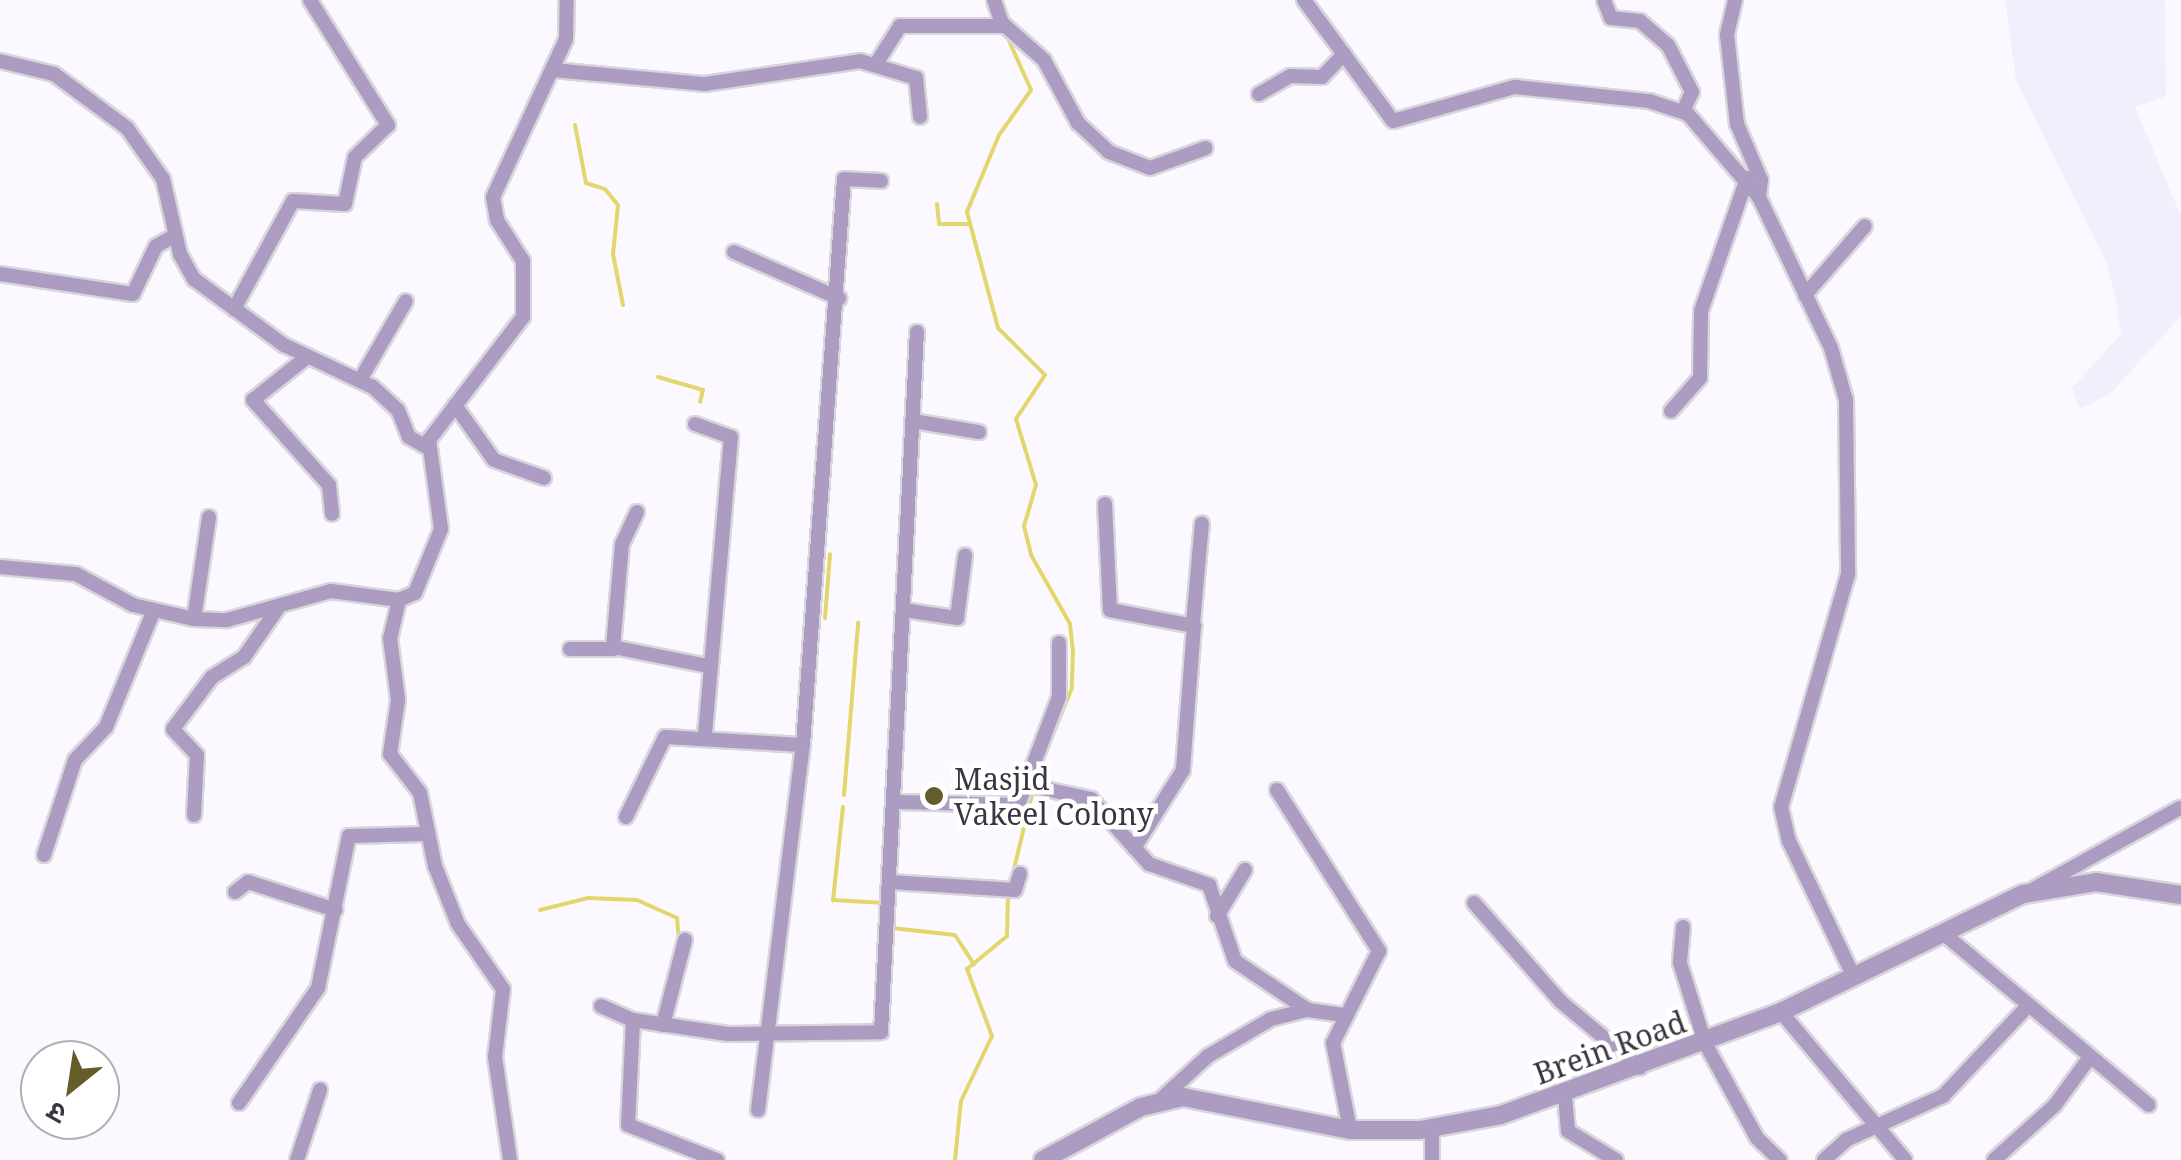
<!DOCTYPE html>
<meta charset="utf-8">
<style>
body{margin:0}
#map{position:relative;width:2181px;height:1160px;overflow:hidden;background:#fbf9ff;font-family:"Noto Serif","Noto Sans Devanagari",serif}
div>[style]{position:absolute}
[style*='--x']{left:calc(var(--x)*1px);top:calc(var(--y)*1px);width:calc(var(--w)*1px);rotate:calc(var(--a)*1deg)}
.built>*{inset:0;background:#f3eefc}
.stream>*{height:4px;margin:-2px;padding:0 2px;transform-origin:2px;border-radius:2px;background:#e3d66c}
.roads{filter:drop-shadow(2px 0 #d8d6dd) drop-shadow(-2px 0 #d8d6dd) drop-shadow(0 2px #d8d6dd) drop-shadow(0 -2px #d8d6dd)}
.minor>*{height:14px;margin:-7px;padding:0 7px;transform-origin:7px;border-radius:7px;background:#ac9cc2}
.tertiary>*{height:18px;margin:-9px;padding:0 9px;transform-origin:9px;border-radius:9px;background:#ac9cc2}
.dots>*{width:28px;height:28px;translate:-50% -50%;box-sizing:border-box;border:5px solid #fff;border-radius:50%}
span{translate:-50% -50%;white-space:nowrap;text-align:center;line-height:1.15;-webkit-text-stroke:9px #fff;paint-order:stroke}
.poi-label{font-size:30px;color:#3a3640}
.left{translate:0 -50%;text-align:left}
.street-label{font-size:30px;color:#3a3640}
.north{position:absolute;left:20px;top:1040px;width:100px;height:100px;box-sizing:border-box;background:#fff;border:2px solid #b0afb3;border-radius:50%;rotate:210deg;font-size:28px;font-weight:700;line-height:40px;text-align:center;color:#3a3640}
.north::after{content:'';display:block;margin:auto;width:35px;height:45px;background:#645d2a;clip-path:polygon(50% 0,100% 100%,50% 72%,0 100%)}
</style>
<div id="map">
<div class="built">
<i style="clip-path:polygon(2005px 0,2165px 0,2166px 96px,2135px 107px,2181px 216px,2181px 316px,2110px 394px,2080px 409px,2072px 388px,2121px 334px,2116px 301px,2106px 262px,2016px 80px)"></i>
</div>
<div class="stream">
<i style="--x:1006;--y:34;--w:61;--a:65.9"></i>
<i style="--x:1031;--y:90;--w:55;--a:125.4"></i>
<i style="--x:999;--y:135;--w:83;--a:112.6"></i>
<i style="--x:967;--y:212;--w:120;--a:75"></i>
<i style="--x:998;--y:328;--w:66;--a:45"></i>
<i style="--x:1045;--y:375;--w:53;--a:123.4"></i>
<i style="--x:1016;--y:419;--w:69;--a:73.1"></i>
<i style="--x:1036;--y:485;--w:43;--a:106.3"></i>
<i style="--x:1024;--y:526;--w:30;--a:76"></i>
<i style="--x:1031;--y:555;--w:79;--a:60.5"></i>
<i style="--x:1070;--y:624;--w:27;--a:84"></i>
<i style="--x:1073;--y:651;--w:37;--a:92"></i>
<i style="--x:1072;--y:688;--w:68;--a:112.4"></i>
<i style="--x:575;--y:125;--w:59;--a:79.3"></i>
<i style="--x:586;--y:183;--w:20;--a:18"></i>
<i style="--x:605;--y:189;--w:21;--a:51"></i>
<i style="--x:618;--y:205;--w:49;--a:95.8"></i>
<i style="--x:613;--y:254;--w:52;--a:78.9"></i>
<i style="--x:937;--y:204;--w:20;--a:84"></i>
<i style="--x:939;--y:224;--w:30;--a:0"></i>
<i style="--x:658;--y:377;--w:47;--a:16.1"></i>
<i style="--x:703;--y:390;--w:12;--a:104"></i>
<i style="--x:825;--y:618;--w:64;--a:-85.5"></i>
<i style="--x:844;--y:795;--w:173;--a:-85.3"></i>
<i style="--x:843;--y:807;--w:94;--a:96.1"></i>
<i style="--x:833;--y:900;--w:52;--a:3.3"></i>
<i style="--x:1011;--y:881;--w:110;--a:-76.3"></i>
<i style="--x:540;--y:910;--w:49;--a:-14"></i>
<i style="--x:588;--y:898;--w:49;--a:2.3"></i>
<i style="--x:637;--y:900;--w:44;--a:24.2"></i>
<i style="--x:677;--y:918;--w:21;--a:85"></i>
<i style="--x:892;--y:928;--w:63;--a:6.3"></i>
<i style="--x:955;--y:935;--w:35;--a:57"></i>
<i style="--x:955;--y:1160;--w:59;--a:-84.2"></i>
<i style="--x:961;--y:1101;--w:72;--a:-64.5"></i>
<i style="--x:992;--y:1036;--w:72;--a:-110.5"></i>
<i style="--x:967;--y:969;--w:52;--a:-39.5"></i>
<i style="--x:1007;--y:936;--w:41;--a:-88.6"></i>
</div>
<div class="roads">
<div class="minor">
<i style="--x:994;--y:0;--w:24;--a:71"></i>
<i style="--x:1002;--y:23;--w:56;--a:41.4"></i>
<i style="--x:1044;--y:60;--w:72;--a:61.6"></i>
<i style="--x:1078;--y:123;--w:42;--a:43.1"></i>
<i style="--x:1109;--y:152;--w:44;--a:21.3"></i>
<i style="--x:1150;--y:168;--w:59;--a:-19.7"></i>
<i style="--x:1304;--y:0;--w:150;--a:53.7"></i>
<i style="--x:1393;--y:121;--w:127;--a:-15.6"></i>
<i style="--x:1515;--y:87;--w:135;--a:6"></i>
<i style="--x:1649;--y:101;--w:41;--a:18.4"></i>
<i style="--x:1688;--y:114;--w:109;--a:49.5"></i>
<i style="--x:1759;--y:197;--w:167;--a:64.5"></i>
<i style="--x:1831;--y:348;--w:54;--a:73.9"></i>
<i style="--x:1846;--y:400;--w:174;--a:89.3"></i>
<i style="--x:1848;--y:574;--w:242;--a:106"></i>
<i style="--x:1781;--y:807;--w:35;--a:77"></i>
<i style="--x:1789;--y:841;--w:148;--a:64.5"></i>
<i style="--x:1604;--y:0;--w:19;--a:69"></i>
<i style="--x:1611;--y:18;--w:29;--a:6"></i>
<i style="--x:1640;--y:21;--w:37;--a:41"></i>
<i style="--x:1668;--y:45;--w:53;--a:62.9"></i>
<i style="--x:1692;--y:92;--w:21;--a:115"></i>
<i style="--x:1735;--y:0;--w:36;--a:103"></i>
<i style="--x:1727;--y:35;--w:90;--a:83.6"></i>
<i style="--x:1737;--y:124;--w:61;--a:66.8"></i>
<i style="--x:1761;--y:180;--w:16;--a:97"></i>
<i style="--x:0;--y:61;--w:56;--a:13.5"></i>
<i style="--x:54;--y:74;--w:91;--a:36.5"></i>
<i style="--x:127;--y:128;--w:62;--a:54.8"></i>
<i style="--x:163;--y:179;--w:77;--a:77.2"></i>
<i style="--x:180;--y:254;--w:29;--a:61"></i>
<i style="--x:194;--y:279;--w:112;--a:36.3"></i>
<i style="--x:284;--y:345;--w:98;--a:25.3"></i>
<i style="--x:373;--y:387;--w:34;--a:43"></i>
<i style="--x:398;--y:410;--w:29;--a:68"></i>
<i style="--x:409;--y:437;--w:20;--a:30"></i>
<i style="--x:876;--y:64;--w:45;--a:-57.7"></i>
<i style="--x:900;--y:26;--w:105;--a:0"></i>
<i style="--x:553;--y:70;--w:153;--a:5.3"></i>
<i style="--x:705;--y:84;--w:157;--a:-8.4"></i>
<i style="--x:860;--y:61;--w:59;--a:16.9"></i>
<i style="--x:916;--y:78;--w:39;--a:84"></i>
<i style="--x:1259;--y:94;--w:36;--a:-30"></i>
<i style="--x:1290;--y:76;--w:32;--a:2"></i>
<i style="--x:1322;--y:77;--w:32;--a:-46"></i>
<i style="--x:734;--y:252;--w:115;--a:23.7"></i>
<i style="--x:0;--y:274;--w:134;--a:8.6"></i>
<i style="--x:133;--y:294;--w:53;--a:-64.4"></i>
<i style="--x:156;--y:246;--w:21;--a:-29"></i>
<i style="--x:1805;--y:295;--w:91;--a:-49"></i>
<i style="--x:234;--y:309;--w:123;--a:-61.4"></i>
<i style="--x:293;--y:201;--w:52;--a:3.3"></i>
<i style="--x:345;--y:204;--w:48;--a:-78"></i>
<i style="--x:355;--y:157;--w:46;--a:-44.1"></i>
<i style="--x:388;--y:125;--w:147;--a:-122"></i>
<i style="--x:307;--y:357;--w:69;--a:141.5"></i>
<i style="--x:253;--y:400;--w:114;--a:48.2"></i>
<i style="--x:329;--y:485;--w:29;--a:84"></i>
<i style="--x:360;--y:380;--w:91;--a:-59.8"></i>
<i style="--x:455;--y:405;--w:67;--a:54.7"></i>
<i style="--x:494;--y:460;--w:53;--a:19.8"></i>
<i style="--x:1671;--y:411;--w:44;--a:-48.7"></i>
<i style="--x:1700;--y:378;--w:67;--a:-89.1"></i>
<i style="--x:1701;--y:311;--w:141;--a:-70.9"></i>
<i style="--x:913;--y:421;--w:67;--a:9.5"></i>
<i style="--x:695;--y:424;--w:38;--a:20"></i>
<i style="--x:731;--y:437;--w:300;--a:95"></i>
<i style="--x:1105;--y:504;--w:106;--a:87.3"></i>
<i style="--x:1110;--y:610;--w:86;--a:10.8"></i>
<i style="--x:1194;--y:626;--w:144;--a:94.4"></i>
<i style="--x:1183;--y:770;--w:92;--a:122.1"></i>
<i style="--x:637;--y:512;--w:35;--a:115"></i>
<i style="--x:622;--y:544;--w:103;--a:95"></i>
<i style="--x:613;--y:647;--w:97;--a:11.3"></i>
<i style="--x:0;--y:567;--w:76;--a:5.3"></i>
<i style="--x:76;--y:574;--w:65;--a:28.5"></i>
<i style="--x:133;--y:605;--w:63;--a:12.9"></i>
<i style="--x:194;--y:619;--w:33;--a:2"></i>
<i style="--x:227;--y:620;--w:108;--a:-15.6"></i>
<i style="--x:331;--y:591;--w:69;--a:7.5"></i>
<i style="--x:399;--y:600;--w:17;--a:-24"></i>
<i style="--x:415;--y:593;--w:69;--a:-67.9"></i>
<i style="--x:441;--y:529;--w:90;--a:-97.7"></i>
<i style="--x:429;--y:440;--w:155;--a:-52.6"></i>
<i style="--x:523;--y:317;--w:56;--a:-90"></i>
<i style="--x:523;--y:261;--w:49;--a:-122.4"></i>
<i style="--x:497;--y:220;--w:23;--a:-100"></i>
<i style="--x:493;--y:197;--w:174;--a:-65.2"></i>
<i style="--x:566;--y:39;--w:39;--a:-89"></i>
<i style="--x:399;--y:600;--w:39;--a:103"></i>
<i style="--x:390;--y:638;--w:63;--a:82.6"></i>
<i style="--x:398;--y:700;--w:55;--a:98.4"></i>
<i style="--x:390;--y:754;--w:49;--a:52.4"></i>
<i style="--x:420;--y:793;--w:75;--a:78.4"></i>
<i style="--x:435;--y:866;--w:62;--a:68.4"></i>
<i style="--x:458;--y:924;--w:79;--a:55.3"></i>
<i style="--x:503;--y:989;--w:68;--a:96.7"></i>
<i style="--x:495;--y:1057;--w:104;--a:81.7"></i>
<i style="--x:904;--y:610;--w:54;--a:8.6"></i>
<i style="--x:957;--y:618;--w:63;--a:-82.6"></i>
<i style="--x:194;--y:619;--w:103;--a:-81.6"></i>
<i style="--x:1193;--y:623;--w:100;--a:-84.9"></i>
<i style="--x:570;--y:649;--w:44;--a:0"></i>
<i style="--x:1027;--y:785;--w:66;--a:12.3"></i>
<i style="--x:1091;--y:799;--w:87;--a:48.3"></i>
<i style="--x:1149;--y:864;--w:64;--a:19.3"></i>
<i style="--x:1209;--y:885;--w:80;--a:71.1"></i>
<i style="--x:1235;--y:961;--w:88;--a:33.9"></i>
<i style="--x:1277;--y:790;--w:191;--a:57.6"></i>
<i style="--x:1379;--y:951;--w:103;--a:116.6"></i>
<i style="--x:1333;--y:1043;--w:89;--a:78.9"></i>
<i style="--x:897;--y:802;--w:121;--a:1.4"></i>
<i style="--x:1018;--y:805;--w:116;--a:-69.2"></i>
<i style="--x:1059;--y:697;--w:54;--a:-90"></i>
<i style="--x:194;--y:815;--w:60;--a:-87.1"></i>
<i style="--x:197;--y:755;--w:35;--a:-133"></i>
<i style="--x:173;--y:729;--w:65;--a:-53.1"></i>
<i style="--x:212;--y:677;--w:38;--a:-32"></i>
<i style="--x:244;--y:657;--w:63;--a:-55.3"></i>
<i style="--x:626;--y:817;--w:89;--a:-64"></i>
<i style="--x:665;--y:737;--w:138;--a:3.3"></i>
<i style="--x:44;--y:855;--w:100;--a:-71.9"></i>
<i style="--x:75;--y:760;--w:45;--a:-46.8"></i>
<i style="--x:106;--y:727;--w:126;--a:-67.7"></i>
<i style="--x:890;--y:882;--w:125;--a:3.7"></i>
<i style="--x:1015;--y:890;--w:17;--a:-73"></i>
<i style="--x:2032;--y:890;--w:169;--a:-29"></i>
<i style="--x:235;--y:892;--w:16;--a:-38"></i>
<i style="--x:248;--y:882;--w:92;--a:17.7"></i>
<i style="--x:1474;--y:903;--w:130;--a:48.7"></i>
<i style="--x:1560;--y:1001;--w:104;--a:39.9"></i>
<i style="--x:1217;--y:916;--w:54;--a:-58.7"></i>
<i style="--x:1683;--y:927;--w:36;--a:95"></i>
<i style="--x:1680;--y:963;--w:84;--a:72.6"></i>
<i style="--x:1705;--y:1043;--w:108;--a:61.3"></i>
<i style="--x:1757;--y:1138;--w:32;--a:44"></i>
<i style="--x:1943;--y:933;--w:268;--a:39.9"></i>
<i style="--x:601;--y:1006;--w:35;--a:24"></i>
<i style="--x:633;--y:1020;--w:96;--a:8.4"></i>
<i style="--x:728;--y:1034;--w:153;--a:-0.7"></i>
<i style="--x:881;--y:1032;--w:701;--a:-87.06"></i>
<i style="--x:1781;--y:1012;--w:193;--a:50"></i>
<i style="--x:633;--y:1020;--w:105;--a:92.7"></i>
<i style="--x:628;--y:1125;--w:96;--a:21.5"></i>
<i style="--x:663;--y:1025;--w:88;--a:-75.5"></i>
<i style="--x:1565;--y:1096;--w:35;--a:85"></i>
<i style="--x:1568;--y:1131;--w:56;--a:31.1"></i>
<i style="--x:1159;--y:1101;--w:67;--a:-42.6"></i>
<i style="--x:1208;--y:1056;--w:73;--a:-30.4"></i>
<i style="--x:1271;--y:1019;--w:38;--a:-14"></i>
<i style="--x:1308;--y:1010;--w:36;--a:8"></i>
<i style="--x:239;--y:1103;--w:140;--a:-55.5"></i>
<i style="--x:318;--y:988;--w:155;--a:-78.5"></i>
<i style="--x:349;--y:836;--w:78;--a:-1.5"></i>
<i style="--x:758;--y:1110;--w:368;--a:-83"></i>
<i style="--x:803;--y:745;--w:567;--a:-85.86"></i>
<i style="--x:844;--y:179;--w:37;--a:3"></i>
<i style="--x:297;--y:1160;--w:74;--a:-71.8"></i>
<i style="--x:1432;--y:1160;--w:32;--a:-90"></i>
<i style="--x:1824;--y:1160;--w:30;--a:-42"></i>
<i style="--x:1846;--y:1140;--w:107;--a:-24.4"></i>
<i style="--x:1943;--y:1096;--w:121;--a:-46.7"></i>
<i style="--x:1994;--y:1160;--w:82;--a:-42"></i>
<i style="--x:2055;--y:1105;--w:59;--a:-53.9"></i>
</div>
<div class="tertiary">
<i style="--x:1043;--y:1160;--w:111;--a:-28.4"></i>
<i style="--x:1141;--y:1107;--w:43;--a:-13.4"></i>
<i style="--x:1183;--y:1097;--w:170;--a:11.2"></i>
<i style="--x:1350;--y:1130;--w:70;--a:0"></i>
<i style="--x:1420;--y:1130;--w:82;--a:-10.5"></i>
<i style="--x:1501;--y:1115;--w:298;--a:-20.2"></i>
<i style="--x:1781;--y:1012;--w:269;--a:-26"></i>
<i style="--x:2023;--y:894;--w:74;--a:-9.3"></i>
<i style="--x:2096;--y:882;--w:86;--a:8.7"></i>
</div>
</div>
<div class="dots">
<i style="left:934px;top:796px;background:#645d2a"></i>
</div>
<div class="poi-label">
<span class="left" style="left:954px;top:796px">Masjid<br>Vakeel Colony</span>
</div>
<div class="street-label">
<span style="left:1610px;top:1048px;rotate:-20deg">Brein Road</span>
</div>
<div class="north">उ</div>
</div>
